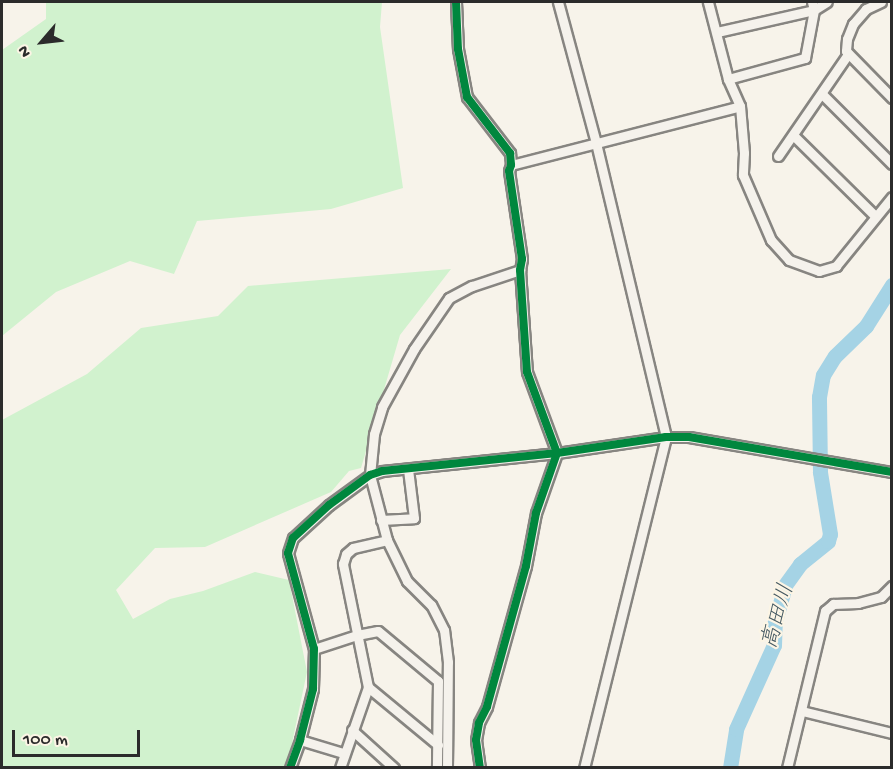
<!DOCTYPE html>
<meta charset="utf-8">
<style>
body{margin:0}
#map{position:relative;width:893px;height:769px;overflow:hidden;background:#f7f3ea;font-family:"Gochi Hand","Klee One",sans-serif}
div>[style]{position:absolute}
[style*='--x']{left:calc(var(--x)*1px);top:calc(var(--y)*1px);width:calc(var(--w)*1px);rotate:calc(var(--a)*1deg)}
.green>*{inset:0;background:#d1f2ce}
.river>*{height:15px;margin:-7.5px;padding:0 7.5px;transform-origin:7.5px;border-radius:7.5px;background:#a5d3e5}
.roads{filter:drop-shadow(2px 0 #878581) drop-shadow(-2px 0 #878581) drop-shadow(0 2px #878581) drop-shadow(0 -2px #878581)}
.minor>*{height:9px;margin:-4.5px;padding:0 4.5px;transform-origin:4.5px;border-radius:4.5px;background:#f5f2ec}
.cycleway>*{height:8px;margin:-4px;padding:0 4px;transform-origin:4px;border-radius:4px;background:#00873e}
span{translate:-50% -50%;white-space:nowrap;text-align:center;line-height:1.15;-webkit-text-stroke:4.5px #fcf5e5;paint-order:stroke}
.water-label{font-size:22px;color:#455962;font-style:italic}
.frame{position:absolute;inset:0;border:3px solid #2b2b2b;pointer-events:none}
.north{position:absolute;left:12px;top:12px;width:60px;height:60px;-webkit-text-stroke:4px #fcf5e5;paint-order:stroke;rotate:242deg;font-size:16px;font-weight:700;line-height:24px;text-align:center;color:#2b2b2b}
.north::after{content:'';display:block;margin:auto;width:21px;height:27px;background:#2b2b2b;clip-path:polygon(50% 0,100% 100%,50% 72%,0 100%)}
.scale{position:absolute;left:12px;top:730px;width:128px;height:27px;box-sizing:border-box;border:3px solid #2b2b2b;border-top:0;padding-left:8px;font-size:18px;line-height:21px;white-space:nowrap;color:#2b2b2b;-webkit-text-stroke:4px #fcf5e5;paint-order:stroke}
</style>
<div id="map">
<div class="green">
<i style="clip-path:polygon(46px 2px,382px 2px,380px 27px,403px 188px,331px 209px,197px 221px,174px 274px,130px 261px,56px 292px,2px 336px,2px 50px,46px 19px)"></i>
<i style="clip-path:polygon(451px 269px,400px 335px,361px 468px,349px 471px,331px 492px,205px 547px,155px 548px,116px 590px,133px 619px,170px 599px,203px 591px,255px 572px,289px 580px,307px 672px,287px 767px,2px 768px,2px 420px,87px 374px,141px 328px,218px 316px,248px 286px)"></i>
</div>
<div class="river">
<i style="--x:730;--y:768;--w:39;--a:-81"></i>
<i style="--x:736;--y:729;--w:92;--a:-65.7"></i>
<i style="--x:774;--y:645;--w:24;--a:-88"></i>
<i style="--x:775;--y:621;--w:37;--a:-74"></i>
<i style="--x:785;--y:585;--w:26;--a:-54"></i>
<i style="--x:800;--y:564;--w:36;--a:-39"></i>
<i style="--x:828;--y:541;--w:7;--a:-74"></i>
<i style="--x:830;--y:534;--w:63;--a:-99.2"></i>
<i style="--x:820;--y:472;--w:75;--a:-90.8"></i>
<i style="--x:819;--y:397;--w:22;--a:-80"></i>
<i style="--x:823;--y:375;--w:22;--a:-58"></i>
<i style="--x:835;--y:356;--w:43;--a:-44.1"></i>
<i style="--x:866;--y:326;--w:49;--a:-57.6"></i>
</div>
<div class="roads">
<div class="minor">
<i style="--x:456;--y:2;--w:47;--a:87.6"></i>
<i style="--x:458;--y:49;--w:49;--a:79.4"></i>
<i style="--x:467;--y:97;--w:71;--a:52.5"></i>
<i style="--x:510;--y:153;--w:12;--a:85"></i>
<i style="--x:511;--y:165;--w:6;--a:108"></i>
<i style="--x:509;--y:171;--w:89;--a:81.6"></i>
<i style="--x:522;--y:259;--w:11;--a:100"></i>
<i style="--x:520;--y:270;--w:102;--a:86.1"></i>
<i style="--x:527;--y:372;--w:86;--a:69.7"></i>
<i style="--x:557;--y:453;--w:64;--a:109.3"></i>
<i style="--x:536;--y:513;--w:54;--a:100.7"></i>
<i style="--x:526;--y:566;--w:146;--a:105.5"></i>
<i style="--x:487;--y:707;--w:18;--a:117"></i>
<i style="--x:479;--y:723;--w:17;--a:100"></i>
<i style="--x:476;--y:740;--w:28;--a:82"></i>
<i style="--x:558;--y:2;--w:146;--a:74.9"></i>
<i style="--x:596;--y:143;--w:302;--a:76.6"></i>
<i style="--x:666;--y:437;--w:341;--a:103.9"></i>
<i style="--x:881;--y:2;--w:17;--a:155"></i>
<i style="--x:866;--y:9;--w:20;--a:131"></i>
<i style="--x:853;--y:24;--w:16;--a:112"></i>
<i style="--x:847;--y:39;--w:12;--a:95"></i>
<i style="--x:846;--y:51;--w:66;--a:45.6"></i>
<i style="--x:717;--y:32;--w:99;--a:-12.8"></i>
<i style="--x:814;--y:10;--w:15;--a:-32"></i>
<i style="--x:728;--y:79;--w:80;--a:-15.3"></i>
<i style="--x:805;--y:58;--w:49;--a:-79.4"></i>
<i style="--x:814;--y:10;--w:8;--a:-104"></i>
<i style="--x:822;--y:94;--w:99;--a:45"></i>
<i style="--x:740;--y:106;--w:47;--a:85.1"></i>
<i style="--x:744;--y:153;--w:22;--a:93"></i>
<i style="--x:743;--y:175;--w:71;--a:66.7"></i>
<i style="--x:771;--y:240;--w:27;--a:48"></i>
<i style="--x:789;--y:260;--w:32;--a:20"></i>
<i style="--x:819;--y:271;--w:18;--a:-16"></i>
<i style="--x:836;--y:266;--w:89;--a:-50.9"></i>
<i style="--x:793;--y:135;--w:115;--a:44.6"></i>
<i style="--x:778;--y:156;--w:124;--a:-55.5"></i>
<i style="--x:511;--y:165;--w:236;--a:-14.4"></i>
<i style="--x:740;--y:106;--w:30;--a:-114"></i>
<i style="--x:728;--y:79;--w:80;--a:-104.6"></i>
<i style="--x:381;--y:520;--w:33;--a:-3"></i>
<i style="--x:414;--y:518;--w:49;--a:-97"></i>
<i style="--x:314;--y:649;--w:45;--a:-18"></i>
<i style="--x:357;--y:635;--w:21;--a:-11"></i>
<i style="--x:378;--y:631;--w:78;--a:39.8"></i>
<i style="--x:438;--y:681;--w:87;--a:90.7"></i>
<i style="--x:368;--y:687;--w:91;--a:39.6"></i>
<i style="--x:802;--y:711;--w:93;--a:13.7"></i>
<i style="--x:352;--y:730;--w:57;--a:42.1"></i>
<i style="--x:300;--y:740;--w:45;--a:16.8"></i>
<i style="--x:290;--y:768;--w:30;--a:-70"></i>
<i style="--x:300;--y:740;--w:53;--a:-75.7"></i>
<i style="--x:313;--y:689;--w:40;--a:-88.6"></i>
<i style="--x:314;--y:649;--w:99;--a:-105.2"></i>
<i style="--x:288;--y:553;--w:16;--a:-72"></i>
<i style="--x:293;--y:538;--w:49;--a:-42.5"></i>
<i style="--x:329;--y:505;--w:51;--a:-36.2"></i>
<i style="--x:370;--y:475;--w:13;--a:-18"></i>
<i style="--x:382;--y:471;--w:176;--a:-5.9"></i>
<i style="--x:557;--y:453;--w:110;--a:-8.4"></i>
<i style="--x:666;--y:437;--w:23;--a:0"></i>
<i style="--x:689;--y:437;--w:206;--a:9.8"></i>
<i style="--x:340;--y:768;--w:86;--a:-70.9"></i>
<i style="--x:368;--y:687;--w:126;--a:-101.5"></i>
<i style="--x:343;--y:564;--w:10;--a:-73"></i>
<i style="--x:346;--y:554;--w:9;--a:-41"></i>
<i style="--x:353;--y:548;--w:35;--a:-13"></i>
<i style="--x:447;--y:768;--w:106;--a:-89.5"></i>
<i style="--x:448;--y:662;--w:32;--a:-97"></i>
<i style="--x:444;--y:630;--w:28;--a:-117"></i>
<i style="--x:431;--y:605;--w:34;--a:-135"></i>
<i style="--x:407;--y:581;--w:46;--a:-116"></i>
<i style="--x:387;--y:540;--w:67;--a:-104.7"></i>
<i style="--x:370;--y:475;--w:41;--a:-84.4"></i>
<i style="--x:374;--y:434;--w:28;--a:-73"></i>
<i style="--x:382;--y:407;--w:66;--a:-61.1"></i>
<i style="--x:414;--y:349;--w:62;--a:-55.5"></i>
<i style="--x:449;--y:298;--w:26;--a:-28"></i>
<i style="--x:472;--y:286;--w:51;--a:-18.4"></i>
<i style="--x:787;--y:768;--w:162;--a:-76.4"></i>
<i style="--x:825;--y:611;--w:11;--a:-41"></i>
<i style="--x:833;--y:604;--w:25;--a:-2"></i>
<i style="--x:858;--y:603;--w:24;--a:-15"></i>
<i style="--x:881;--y:597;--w:16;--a:-45"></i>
</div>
</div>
<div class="cycleway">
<i style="--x:456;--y:2;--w:47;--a:87.6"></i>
<i style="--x:458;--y:49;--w:49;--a:79.4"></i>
<i style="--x:467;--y:97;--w:71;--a:52.5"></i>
<i style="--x:510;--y:153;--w:12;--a:85"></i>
<i style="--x:511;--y:165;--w:6;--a:108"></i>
<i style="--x:509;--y:171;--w:89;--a:81.6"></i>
<i style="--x:522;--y:259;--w:11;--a:100"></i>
<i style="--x:520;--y:270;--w:102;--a:86.1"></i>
<i style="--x:527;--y:372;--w:86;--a:69.7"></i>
<i style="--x:557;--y:453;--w:64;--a:109.3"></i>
<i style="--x:536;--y:513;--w:54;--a:100.7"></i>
<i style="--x:526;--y:566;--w:146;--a:105.5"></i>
<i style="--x:487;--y:707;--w:18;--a:117"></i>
<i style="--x:479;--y:723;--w:17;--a:100"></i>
<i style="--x:476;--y:740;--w:28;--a:82"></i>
<i style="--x:290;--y:768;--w:30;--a:-70"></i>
<i style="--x:300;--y:740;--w:53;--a:-75.7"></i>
<i style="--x:313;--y:689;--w:40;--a:-88.6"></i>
<i style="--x:314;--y:649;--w:99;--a:-105.2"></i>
<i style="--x:288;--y:553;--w:16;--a:-72"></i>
<i style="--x:293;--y:538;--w:49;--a:-42.5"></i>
<i style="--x:329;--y:505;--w:51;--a:-36.2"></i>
<i style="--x:370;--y:475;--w:13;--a:-18"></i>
<i style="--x:382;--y:471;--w:176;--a:-5.9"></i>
<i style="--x:557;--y:453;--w:110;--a:-8.4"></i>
<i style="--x:666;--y:437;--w:23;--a:0"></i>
<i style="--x:689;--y:437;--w:206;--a:9.8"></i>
</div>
<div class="water-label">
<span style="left:780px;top:617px;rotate:-74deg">高田川</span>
</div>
<div class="frame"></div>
<div class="north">N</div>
<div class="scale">100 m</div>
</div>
